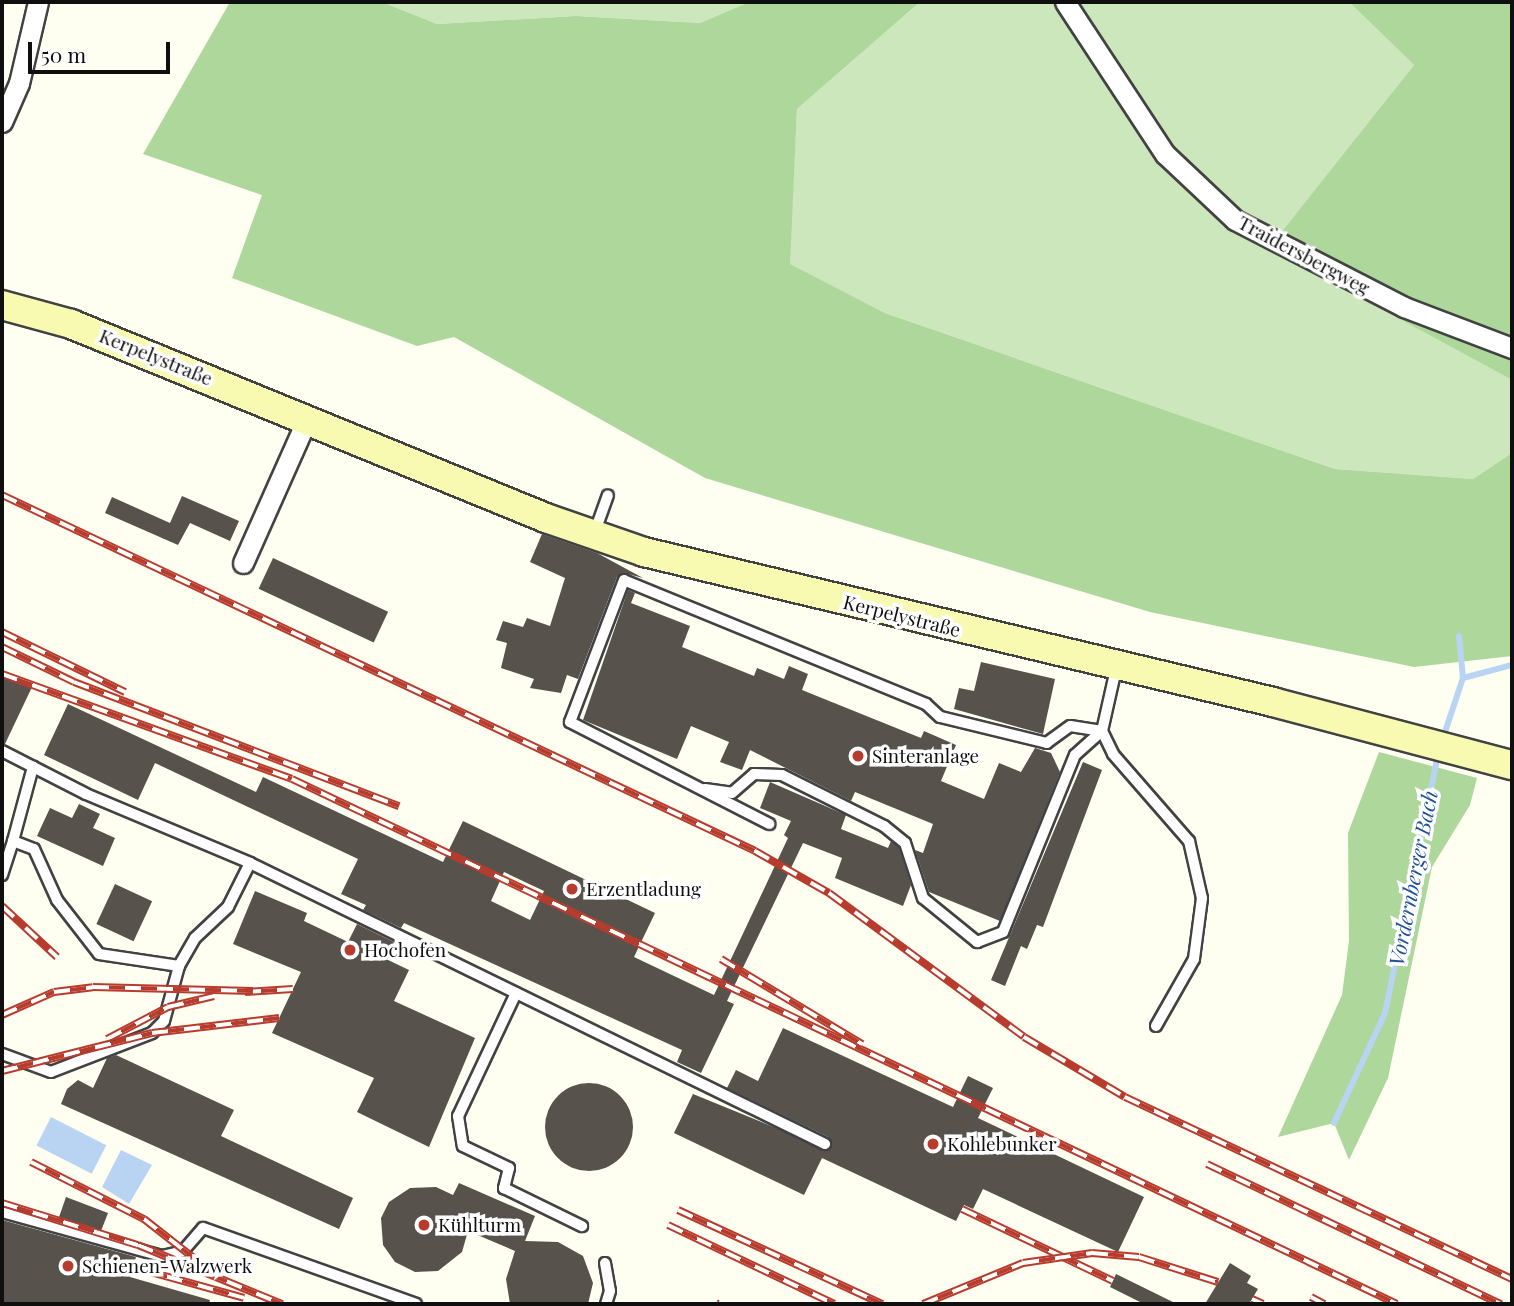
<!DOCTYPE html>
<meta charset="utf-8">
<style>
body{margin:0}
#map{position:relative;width:1514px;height:1306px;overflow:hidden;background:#fefef1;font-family:"Playfair Display",serif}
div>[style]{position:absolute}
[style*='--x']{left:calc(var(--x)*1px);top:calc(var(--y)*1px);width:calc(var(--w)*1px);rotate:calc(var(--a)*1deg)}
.green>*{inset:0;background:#cce7bc}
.forest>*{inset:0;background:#aed79c}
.water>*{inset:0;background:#b9d4f3;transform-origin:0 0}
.stream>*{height:6px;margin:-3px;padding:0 3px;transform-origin:3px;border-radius:3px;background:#b9d4f3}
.building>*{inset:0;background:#57524c;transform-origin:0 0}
.round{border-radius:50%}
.roads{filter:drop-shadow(2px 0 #424242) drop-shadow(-2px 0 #424242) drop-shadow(0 2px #424242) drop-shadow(0 -2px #424242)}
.lane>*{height:10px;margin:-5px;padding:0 5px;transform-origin:5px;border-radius:5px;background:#fff}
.street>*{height:19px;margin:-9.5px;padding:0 9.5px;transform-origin:9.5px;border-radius:9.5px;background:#fff}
.secondary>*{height:28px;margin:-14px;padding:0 14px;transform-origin:14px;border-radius:14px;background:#f7fab0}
.rail>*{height:8px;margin-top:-4px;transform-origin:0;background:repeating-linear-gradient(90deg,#fff 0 16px,#b83c2e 0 32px);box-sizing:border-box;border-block:2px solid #b83c2e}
.dots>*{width:19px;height:19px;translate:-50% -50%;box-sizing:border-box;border:4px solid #fff;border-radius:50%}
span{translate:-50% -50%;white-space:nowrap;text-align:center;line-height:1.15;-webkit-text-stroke:7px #fff;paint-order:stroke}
.street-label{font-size:19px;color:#0f0f0f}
.poi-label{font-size:19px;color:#0f0f0f}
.left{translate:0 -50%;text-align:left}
.water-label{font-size:21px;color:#1e519a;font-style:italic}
.frame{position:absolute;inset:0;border:4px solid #0f0f0f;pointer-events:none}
.scale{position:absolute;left:28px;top:42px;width:142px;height:32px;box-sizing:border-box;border:4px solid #0f0f0f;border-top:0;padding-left:9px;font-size:21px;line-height:24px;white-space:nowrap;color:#0f0f0f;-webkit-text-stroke:5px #fff;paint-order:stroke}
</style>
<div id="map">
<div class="green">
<i style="clip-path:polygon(382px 2px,749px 2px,700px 23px,576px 16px,437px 24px)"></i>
<i style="clip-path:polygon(920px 2px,1349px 2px,1414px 65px,1270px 248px,1512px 380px,1512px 453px,1473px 479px,1335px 469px,885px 313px,789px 264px,797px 109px)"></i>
</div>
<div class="forest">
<i style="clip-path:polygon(230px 2px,382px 2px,437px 24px,576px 16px,700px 23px,749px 2px,920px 2px,797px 109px,790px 264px,885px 313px,1335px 469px,1473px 479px,1512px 453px,1512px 656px,1414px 667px,1150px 612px,705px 478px,454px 337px,417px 346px,232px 278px,262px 195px,143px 154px)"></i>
<i style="clip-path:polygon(1349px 2px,1512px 2px,1512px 380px,1269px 248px,1414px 65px)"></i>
<i style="clip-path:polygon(1379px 752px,1477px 778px,1470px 805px,1432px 867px,1388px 1078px,1349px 1160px,1334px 1123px,1278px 1137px,1342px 995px,1349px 941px,1348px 833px)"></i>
</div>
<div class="water">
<i style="left:51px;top:1117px;width:62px;height:32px;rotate:27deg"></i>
<i style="clip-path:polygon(121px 1150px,152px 1165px,129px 1204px,102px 1187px)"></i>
</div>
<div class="stream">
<i style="--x:1459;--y:636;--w:42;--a:84.6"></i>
<i style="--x:1442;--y:741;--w:66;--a:-71.6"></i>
<i style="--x:1463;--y:678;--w:51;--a:-14.9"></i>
<i style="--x:1334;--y:1123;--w:121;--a:-65.1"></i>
<i style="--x:1385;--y:1013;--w:264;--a:-78.4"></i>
</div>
<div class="building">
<i style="clip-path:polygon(182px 496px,239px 521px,230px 541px,190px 523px,178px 545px,105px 513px,112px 497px,170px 523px)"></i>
<i style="clip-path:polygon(542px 534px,597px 553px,643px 578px,624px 573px,617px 577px,578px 679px,567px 675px,561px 693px,530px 688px,534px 679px,501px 668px,507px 643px,496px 640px,503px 621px,523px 627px,527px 618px,550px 626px,565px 578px,530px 562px)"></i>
<i style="left:273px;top:558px;width:127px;height:34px;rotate:25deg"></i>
<i style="clip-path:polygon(628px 590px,635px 593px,631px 603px,690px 626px,682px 647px,754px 676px,757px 668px,784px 679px,789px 666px,808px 674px,802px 690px,921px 738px,924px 731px,956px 745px,941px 781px,984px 799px,999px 763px,1021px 772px,1035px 748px,1051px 753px,1060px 772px,1000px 921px,929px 892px,915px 850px,923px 853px,933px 824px,855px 792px,851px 801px,750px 750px,742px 770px,720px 762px,729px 742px,691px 726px,677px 759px,583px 720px)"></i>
<i style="clip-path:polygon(981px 662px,1055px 679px,1043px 734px,954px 709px,959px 688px,974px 691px)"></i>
<i style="clip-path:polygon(2px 673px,32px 687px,5px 744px,2px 744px)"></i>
<i style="clip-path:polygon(evenodd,68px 704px,256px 792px,263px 777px,443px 862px,463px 821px,655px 913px,634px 957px,714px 995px,788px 838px,784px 835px,791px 821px,760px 808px,770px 782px,846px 815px,841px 829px,888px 848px,891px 841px,899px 847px,911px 885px,903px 906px,835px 878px,842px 858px,803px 843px,727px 1001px,734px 1004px,701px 1073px,677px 1062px,682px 1050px,404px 923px,401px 928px,363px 910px,366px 905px,341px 894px,358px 859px,155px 763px,138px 800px,44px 755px,68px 704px,504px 872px,544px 891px,530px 920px,491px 901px,504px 872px)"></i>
<i style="clip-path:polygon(1083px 762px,1102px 770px,1043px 927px,1037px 925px,1027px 949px,1021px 946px,1005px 986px,991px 980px)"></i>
<i style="clip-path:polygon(79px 804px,100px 814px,93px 828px,115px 838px,103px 866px,37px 836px,50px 808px,72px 818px)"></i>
<i style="left:115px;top:884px;width:41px;height:44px;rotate:25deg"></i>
<i style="clip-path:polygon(255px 891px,307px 913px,304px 921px,348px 942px,357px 924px,394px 942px,386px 959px,409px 970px,394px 1001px,475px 1038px,429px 1147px,357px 1112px,374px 1078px,272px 1033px,301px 972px,233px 944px)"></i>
<i style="clip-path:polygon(783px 1028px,953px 1107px,968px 1076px,993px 1088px,978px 1118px,1144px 1197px,1118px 1252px,983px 1189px,973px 1209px,964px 1205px,956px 1221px,822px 1158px,804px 1195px,674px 1133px,693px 1094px,830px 1150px,828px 1137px,727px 1088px,736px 1070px,758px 1081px)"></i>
<i style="clip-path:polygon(116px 1055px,234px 1110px,221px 1136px,353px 1198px,339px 1229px,61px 1104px,67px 1089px,78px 1080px,93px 1088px,107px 1058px)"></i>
<i class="round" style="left:545px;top:1083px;width:88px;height:88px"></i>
<i style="clip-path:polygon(459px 1183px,535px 1216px,525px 1241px,558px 1242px,583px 1256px,593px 1283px,588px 1304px,510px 1304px,506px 1279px,515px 1251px,468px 1231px,462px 1252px,438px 1271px,415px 1272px,395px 1262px,383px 1245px,381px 1218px,389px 1202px,410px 1188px,436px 1187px,453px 1195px)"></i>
<i style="clip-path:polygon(66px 1197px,108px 1213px,101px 1231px,58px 1220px)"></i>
<i style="clip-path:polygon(2px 1220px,136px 1257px,130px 1277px,210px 1300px,209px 1304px,2px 1304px)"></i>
<i style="clip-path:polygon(1230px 1263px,1251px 1276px,1247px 1283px,1258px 1289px,1249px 1304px,1205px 1304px)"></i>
<i style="clip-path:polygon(1116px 1274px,1177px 1304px,1144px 1304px,1110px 1287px)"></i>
</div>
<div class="roads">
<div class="lane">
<i style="--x:594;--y:534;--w:41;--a:-70.3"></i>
<i style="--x:1116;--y:669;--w:64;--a:102.7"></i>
<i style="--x:1102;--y:731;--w:25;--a:64"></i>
<i style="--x:1113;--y:754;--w:116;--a:48.9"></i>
<i style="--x:1189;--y:841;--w:58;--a:77.2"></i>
<i style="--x:1202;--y:898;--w:62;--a:97.5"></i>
<i style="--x:1194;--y:959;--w:77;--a:119.6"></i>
<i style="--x:2;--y:751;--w:94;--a:27.1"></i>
<i style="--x:86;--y:794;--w:178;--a:22.8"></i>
<i style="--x:250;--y:863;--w:49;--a:116.6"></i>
<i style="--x:228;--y:907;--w:45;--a:136.8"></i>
<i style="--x:195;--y:938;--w:32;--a:120"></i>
<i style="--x:179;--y:966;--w:57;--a:105.3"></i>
<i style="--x:164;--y:1021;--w:17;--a:135"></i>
<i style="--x:152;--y:1033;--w:108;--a:158.9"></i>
<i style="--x:51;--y:1072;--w:52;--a:-159.8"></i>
<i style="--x:705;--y:789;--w:27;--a:8"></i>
<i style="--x:732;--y:793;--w:29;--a:-41"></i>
<i style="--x:754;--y:774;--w:28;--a:2"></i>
<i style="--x:782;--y:775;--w:114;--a:26.6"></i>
<i style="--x:884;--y:826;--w:27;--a:39"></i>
<i style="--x:905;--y:843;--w:58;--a:71.9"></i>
<i style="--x:923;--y:898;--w:70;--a:39.2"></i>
<i style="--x:977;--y:942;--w:28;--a:-21"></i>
<i style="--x:1003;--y:932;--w:191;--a:-67.9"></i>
<i style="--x:1075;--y:755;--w:36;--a:-42"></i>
<i style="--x:1102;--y:731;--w:32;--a:-171"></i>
<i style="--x:1070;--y:726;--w:29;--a:144"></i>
<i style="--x:1047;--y:743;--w:110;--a:-166.3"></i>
<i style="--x:940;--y:717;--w:19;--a:-137"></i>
<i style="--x:926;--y:704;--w:326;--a:-157.7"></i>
<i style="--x:624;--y:580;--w:152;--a:110.8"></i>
<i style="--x:570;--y:722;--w:224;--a:27.1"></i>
<i style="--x:13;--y:841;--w:77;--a:-74.9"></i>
<i style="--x:250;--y:863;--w:640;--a:26.04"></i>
<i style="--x:2;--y:875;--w:36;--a:-72"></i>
<i style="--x:13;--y:841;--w:22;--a:21"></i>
<i style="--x:34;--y:849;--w:56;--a:65.7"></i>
<i style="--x:57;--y:900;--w:68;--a:52.1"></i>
<i style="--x:99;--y:954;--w:81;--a:8.5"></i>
<i style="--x:516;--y:993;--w:136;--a:115.2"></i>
<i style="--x:458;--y:1116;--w:30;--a:81"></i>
<i style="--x:463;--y:1146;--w:51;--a:25.6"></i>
<i style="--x:509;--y:1168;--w:21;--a:104"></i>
<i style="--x:504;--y:1188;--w:87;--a:26"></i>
<i style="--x:2;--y:1212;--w:166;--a:15.4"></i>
<i style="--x:162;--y:1256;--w:22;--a:-13"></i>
<i style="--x:183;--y:1251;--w:30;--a:-49"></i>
<i style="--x:203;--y:1228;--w:226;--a:19.6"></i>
<i style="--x:605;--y:1263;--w:28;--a:80"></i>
<i style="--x:610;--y:1291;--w:14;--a:107"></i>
</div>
<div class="street">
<i style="--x:1065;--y:2;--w:182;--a:56.7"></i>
<i style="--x:1165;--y:154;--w:96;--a:43.3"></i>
<i style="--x:1235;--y:220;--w:190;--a:27.2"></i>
<i style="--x:1404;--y:307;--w:116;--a:20.8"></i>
<i style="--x:2;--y:122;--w:43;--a:-66.4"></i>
<i style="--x:19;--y:83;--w:83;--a:-76.8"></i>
<i style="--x:243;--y:563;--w:158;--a:-66"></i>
</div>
<div class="secondary">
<i style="--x:2;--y:305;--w:72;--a:15.4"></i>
<i style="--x:71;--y:324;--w:513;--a:22.22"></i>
<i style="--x:546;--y:518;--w:104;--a:19.1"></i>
<i style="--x:644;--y:552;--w:647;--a:13.41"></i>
<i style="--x:1273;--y:702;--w:247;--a:14.8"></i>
</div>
</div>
<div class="rail">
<i style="--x:2;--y:495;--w:833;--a:25.3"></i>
<i style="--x:755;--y:851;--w:85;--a:29.6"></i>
<i style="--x:829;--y:893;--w:242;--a:36.4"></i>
<i style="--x:1024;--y:1037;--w:117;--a:30.7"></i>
<i style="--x:1125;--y:1097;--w:428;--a:25.2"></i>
<i style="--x:2;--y:632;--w:137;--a:26"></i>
<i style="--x:2;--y:647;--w:80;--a:25.9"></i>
<i style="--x:74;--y:682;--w:348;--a:20.9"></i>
<i style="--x:2;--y:674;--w:308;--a:19.9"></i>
<i style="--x:292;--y:779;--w:1223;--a:25.41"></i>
<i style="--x:2;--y:906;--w:75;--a:42.8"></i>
<i style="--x:721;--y:959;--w:165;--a:31.1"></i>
<i style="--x:245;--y:992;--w:48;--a:-3.6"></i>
<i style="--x:2;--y:1015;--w:57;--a:-23.9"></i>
<i style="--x:54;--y:992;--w:39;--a:-7"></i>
<i style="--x:93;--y:987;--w:160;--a:1.4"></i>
<i style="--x:107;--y:1039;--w:69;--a:-27.7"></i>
<i style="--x:168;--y:1007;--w:47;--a:-13.4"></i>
<i style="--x:2;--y:1071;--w:155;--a:-14.2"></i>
<i style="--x:152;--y:1033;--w:128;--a:-6.7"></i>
<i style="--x:31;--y:1162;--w:127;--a:26.8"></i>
<i style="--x:144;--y:1219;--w:76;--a:38.1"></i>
<i style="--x:1207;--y:1164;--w:326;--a:25.5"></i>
<i style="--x:2;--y:1203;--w:142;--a:17.2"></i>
<i style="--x:138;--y:1245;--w:156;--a:22.3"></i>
<i style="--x:962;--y:1209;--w:167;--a:25.5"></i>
<i style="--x:678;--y:1210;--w:225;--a:24.7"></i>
<i style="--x:668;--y:1225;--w:184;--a:25.4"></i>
<i style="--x:136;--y:1268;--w:112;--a:15.5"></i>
<i style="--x:1311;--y:1297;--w:15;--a:28"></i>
<i style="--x:1252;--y:1299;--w:12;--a:24"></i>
<i style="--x:716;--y:1303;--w:2;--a:27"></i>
<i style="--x:923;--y:1304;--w:108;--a:-22.3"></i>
<i style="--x:1023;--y:1263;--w:70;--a:-8.2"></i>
<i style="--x:1092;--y:1253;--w:47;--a:4.9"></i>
<i style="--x:1139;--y:1257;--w:83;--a:17.6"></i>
</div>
<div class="dots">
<i style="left:858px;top:756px;background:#b83c2e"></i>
<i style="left:572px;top:889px;background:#b83c2e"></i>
<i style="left:350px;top:950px;background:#b83c2e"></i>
<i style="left:933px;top:1144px;background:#b83c2e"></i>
<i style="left:424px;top:1225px;background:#b83c2e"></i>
<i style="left:68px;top:1266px;background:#b83c2e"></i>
</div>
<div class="street-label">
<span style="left:1304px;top:255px;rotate:28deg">Traidersbergweg</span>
<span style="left:156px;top:357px;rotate:22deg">Kerpelystraße</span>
<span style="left:902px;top:616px;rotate:14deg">Kerpelystraße</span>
</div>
<div class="poi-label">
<span class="left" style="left:872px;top:756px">Sinteranlage</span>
<span class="left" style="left:586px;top:889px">Erzentladung</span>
<span class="left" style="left:364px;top:950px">Hochofen</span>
<span class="left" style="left:947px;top:1144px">Kohlebunker</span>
<span class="left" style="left:438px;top:1225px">Kühlturm</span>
<span class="left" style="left:82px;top:1266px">Schienen-Walzwerk</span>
</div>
<div class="water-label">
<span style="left:1412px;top:878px;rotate:-79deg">Vordernberger Bach</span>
</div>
<div class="frame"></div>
<div class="scale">50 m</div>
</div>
